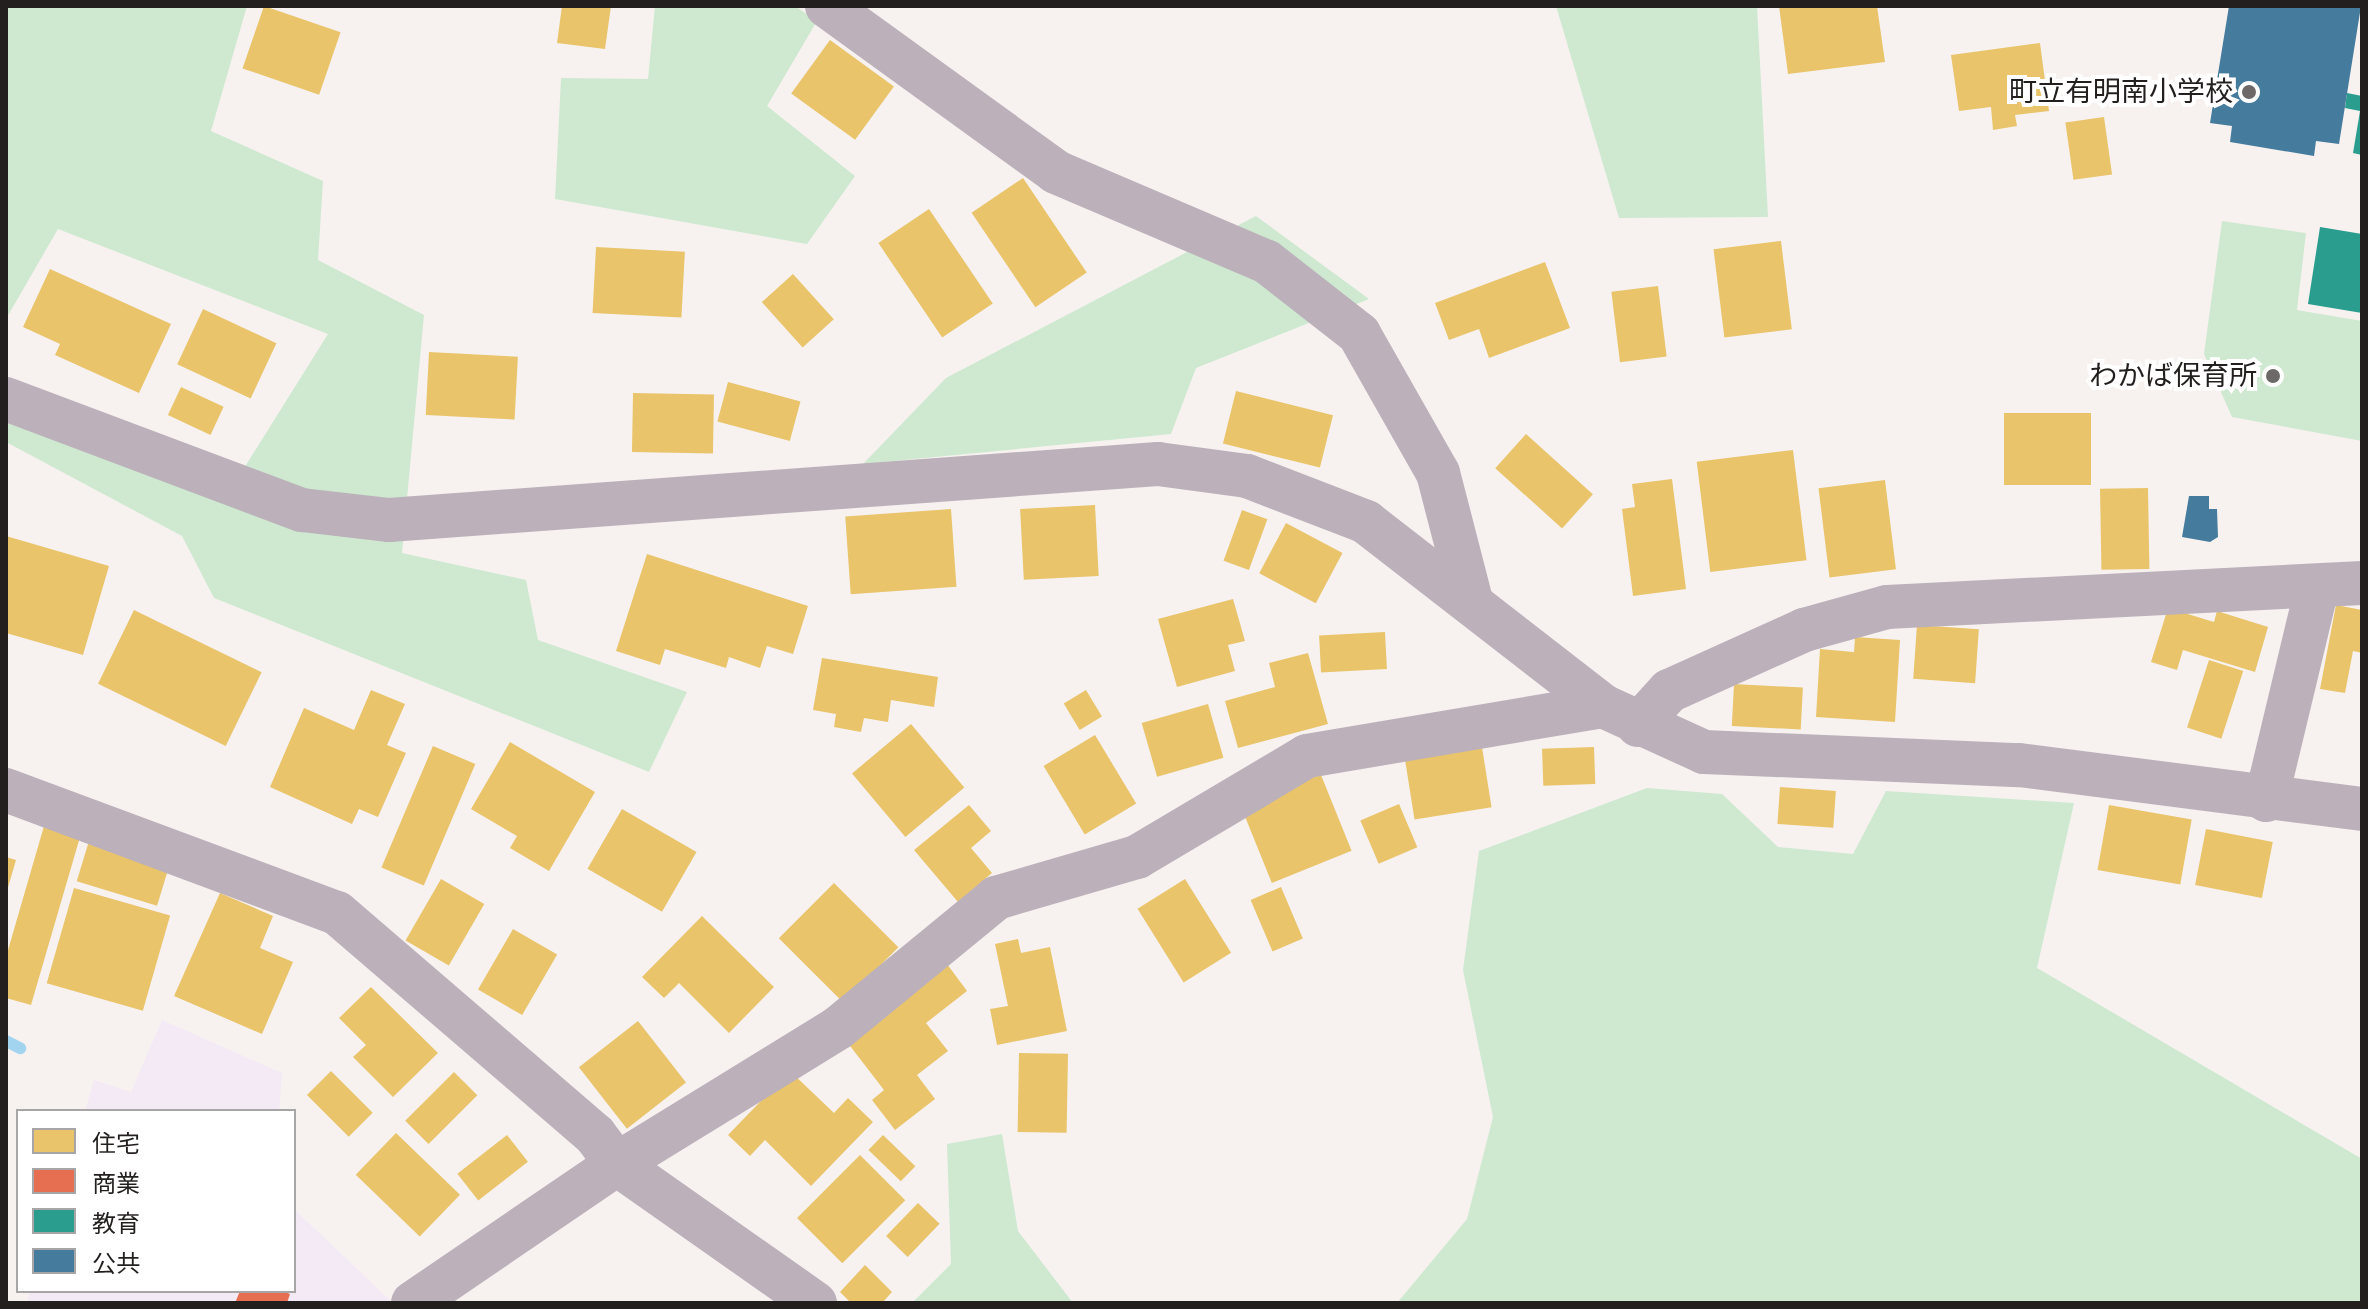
<!DOCTYPE html>
<meta charset="utf-8">
<style>
body{margin:0}
#map{position:relative;width:2368px;height:1309px;overflow:hidden;background:#f7f2f0;font-family:Bitter,"Noto Sans JP",serif}
div>[style]{position:absolute}
[style*='--x']{left:calc(var(--x)*1px);top:calc(var(--y)*1px);width:calc(var(--w)*1px);rotate:calc(var(--a)*1deg)}
.commercial>*{inset:0;background:#f3eaf5}
.green>*{inset:0;background:#cee9d0}
.homes>*{inset:0;background:#e9c46a;transform-origin:0 0}
.shops>*{inset:0;background:#e76f51}
.schools>*{inset:0;background:#2a9d8f}
.public>*{inset:0;background:#457b9d}
.stream>*{height:12px;margin:-6px;padding:0 6px;transform-origin:6px;border-radius:6px;background:#a2d4ef}
.minor>*{height:44px;margin:-22px;padding:0 22px;transform-origin:22px;border-radius:22px;background:#bcb1bb}
.dots>*{width:22px;height:22px;translate:-50% -50%;box-sizing:border-box;border:4px solid #fff;border-radius:50%}
span{translate:-50% -50%;white-space:nowrap;text-align:center;line-height:1.15;-webkit-text-stroke:8px #fff;paint-order:stroke}
.poi-label{font-size:28px;color:#221f1e}
.right{translate:-100% -50%;text-align:right}
.frame{position:absolute;inset:0;border:8px solid #221f1e;pointer-events:none}
.legend{position:absolute;left:16px;top:1109px;width:280px;height:184px;box-sizing:border-box;background:#fff;border:2px solid #a7a5a5;margin:0;padding:10px 14px;list-style:none;font-size:24px;color:#221f1e}
.legend li{display:flex;align-items:center;gap:16px;height:40px}
.legend b{width:40px;border:2px solid #a7a5a5}
</style>
<div id="map">
<div class="commercial">
<i style="clip-path:polygon(162px 1020px,282px 1073px,279px 1111px,85px 1111px,94px 1080px,131px 1092px)"></i>
<i style="clip-path:polygon(294px 1209px,393px 1303px,27px 1303px,30px 1291px,294px 1291px)"></i>
</div>
<div class="green">
<i style="clip-path:polygon(6px 6px,247px 6px,211px 131px,323px 181px,318px 260px,424px 315px,402px 553px,526px 580px,538px 640px,687px 692px,649px 772px,214px 598px,182px 536px,6px 442px,6px 383px,241px 473px,328px 334px,58px 229px,6px 319px)"></i>
<i style="clip-path:polygon(655px 6px,795px 6px,817px 21px,767px 106px,855px 176px,807px 244px,555px 199px,561px 78px,648px 79px)"></i>
<i style="clip-path:polygon(1556px 6px,1757px 6px,1768px 217px,1619px 218px)"></i>
<i style="clip-path:polygon(1256px 216px,1369px 299px,1196px 368px,1171px 434px,863px 464px,946px 378px)"></i>
<i style="clip-path:polygon(2222px 221px,2306px 233px,2297px 310px,2362px 321px,2362px 441px,2232px 417px,2204px 354px)"></i>
<i style="clip-path:polygon(1647px 788px,1722px 794px,1778px 847px,1853px 854px,1886px 791px,2074px 803px,2037px 968px,2362px 1159px,2362px 1303px,1397px 1303px,1467px 1219px,1493px 1117px,1463px 970px,1479px 851px)"></i>
<i style="clip-path:polygon(1002px 1134px,1018px 1231px,1073px 1303px,912px 1303px,951px 1264px,947px 1144px)"></i>
</div>
<div class="homes">
<i style="left:264px;top:6px;width:81px;height:66px;rotate:19deg"></i>
<i style="clip-path:polygon(562px 6px,611px 6px,605px 49px,557px 43px)"></i>
<i style="clip-path:polygon(1779px 6px,1877px 6px,1885px 62px,1788px 74px)"></i>
<i style="left:830px;top:40px;width:79px;height:66px;rotate:36deg"></i>
<i style="clip-path:polygon(2040px 43px,2049px 111px,2015px 115px,2017px 126px,1993px 130px,1991px 107px,1959px 111px,1951px 55px)"></i>
<i style="left:2104px;top:117px;width:58px;height:39px;rotate:82deg"></i>
<i style="left:1023px;top:178px;width:114px;height:62px;rotate:56deg"></i>
<i style="left:929px;top:209px;width:114px;height:61px;rotate:56deg"></i>
<i style="left:1781px;top:241px;width:89px;height:68px;rotate:83deg"></i>
<i style="left:596px;top:247px;width:89px;height:66px;rotate:3deg"></i>
<i style="clip-path:polygon(1545px 262px,1570px 328px,1489px 358px,1479px 329px,1449px 340px,1435px 303px)"></i>
<i style="clip-path:polygon(50px 269px,171px 324px,139px 393px,55px 355px,60px 344px,23px 327px)"></i>
<i style="left:793px;top:274px;width:61px;height:42px;rotate:48deg"></i>
<i style="left:1658px;top:286px;width:71px;height:47px;rotate:83deg"></i>
<i style="left:203px;top:309px;width:81px;height:61px;rotate:25deg"></i>
<i style="left:429px;top:352px;width:89px;height:63px;rotate:3deg"></i>
<i style="left:728px;top:382px;width:75px;height:41px;rotate:15deg"></i>
<i style="left:181px;top:387px;width:47px;height:31px;rotate:25deg"></i>
<i style="left:1236px;top:391px;width:100px;height:54px;rotate:14deg"></i>
<i style="left:633px;top:393px;width:81px;height:59px;rotate:1deg"></i>
<i style="left:2091px;top:413px;width:72px;height:87px;rotate:90deg"></i>
<i style="left:1526px;top:434px;width:90px;height:46px;rotate:42deg"></i>
<i style="left:1793px;top:450px;width:111px;height:97px;rotate:83deg"></i>
<i style="clip-path:polygon(1672px 479px,1686px 589px,1633px 596px,1622px 509px,1635px 507px,1632px 484px)"></i>
<i style="left:1885px;top:480px;width:90px;height:67px;rotate:83deg"></i>
<i style="left:2148px;top:488px;width:81px;height:48px;rotate:89deg"></i>
<i style="left:1095px;top:505px;width:71px;height:75px;rotate:87deg"></i>
<i style="left:951px;top:509px;width:78px;height:106px;rotate:86deg"></i>
<i style="left:1242px;top:510px;width:27px;height:54px;rotate:20deg"></i>
<i style="left:1286px;top:523px;width:64px;height:57px;rotate:28deg"></i>
<i style="clip-path:polygon(6px 536px,109px 566px,83px 655px,6px 633px)"></i>
<i style="clip-path:polygon(647px 554px,808px 606px,793px 654px,767px 646px,760px 668px,729px 657px,726px 668px,665px 649px,660px 665px,616px 651px)"></i>
<i style="clip-path:polygon(1233px 599px,1245px 641px,1228px 645px,1235px 671px,1177px 687px,1158px 619px)"></i>
<i style="clip-path:polygon(2336px 605px,2362px 610px,2362px 653px,2353px 651px,2345px 693px,2320px 689px)"></i>
<i style="clip-path:polygon(2168px 608px,2214px 622px,2217px 611px,2268px 627px,2255px 672px,2183px 650px,2177px 670px,2151px 662px)"></i>
<i style="left:134px;top:610px;width:142px;height:82px;rotate:26deg"></i>
<i style="left:1917px;top:625px;width:62px;height:54px;rotate:4deg"></i>
<i style="left:1385px;top:632px;width:37px;height:66px;rotate:87deg"></i>
<i style="clip-path:polygon(1855px 637px,1900px 640px,1895px 722px,1816px 717px,1820px 649px,1854px 652px)"></i>
<i style="clip-path:polygon(1308px 653px,1328px 724px,1238px 748px,1225px 701px,1275px 687px,1269px 663px)"></i>
<i style="clip-path:polygon(822px 658px,938px 677px,934px 707px,891px 700px,888px 722px,864px 718px,861px 732px,834px 727px,836px 714px,813px 710px)"></i>
<i style="left:2209px;top:660px;width:36px;height:71px;rotate:18deg"></i>
<i style="left:1734px;top:684px;width:69px;height:42px;rotate:3deg"></i>
<i style="clip-path:polygon(371px 690px,405px 704px,387px 745px,406px 753px,378px 817px,359px 809px,352px 824px,270px 787px,304px 708px,354px 730px)"></i>
<i style="left:1086px;top:690px;width:31px;height:26px;rotate:59deg"></i>
<i style="left:1208px;top:704px;width:56px;height:69px;rotate:74deg"></i>
<i style="left:911px;top:724px;width:83px;height:77px;rotate:50deg"></i>
<i style="left:1095px;top:735px;width:80px;height:60px;rotate:59deg"></i>
<i style="clip-path:polygon(510px 742px,595px 792px,549px 871px,510px 848px,517px 836px,471px 809px)"></i>
<i style="left:433px;top:746px;width:46px;height:132px;rotate:23deg"></i>
<i style="left:1482px;top:747px;width:61px;height:78px;rotate:81deg"></i>
<i style="left:1594px;top:747px;width:37px;height:52px;rotate:88deg"></i>
<i style="left:1319px;top:770px;width:87px;height:86px;rotate:68deg"></i>
<i style="left:1780px;top:787px;width:56px;height:37px;rotate:4deg"></i>
<i style="left:1399px;top:804px;width:47px;height:42px;rotate:67deg"></i>
<i style="clip-path:polygon(969px 805px,991px 831px,971px 848px,992px 873px,958px 902px,914px 850px)"></i>
<i style="left:2109px;top:805px;width:84px;height:66px;rotate:10deg"></i>
<i style="left:622px;top:809px;width:86px;height:69px;rotate:30deg"></i>
<i style="clip-path:polygon(44px 826px,80px 837px,31px 1005px,6px 998px,6px 957px)"></i>
<i style="left:2206px;top:829px;width:68px;height:57px;rotate:11deg"></i>
<i style="left:89px;top:841px;width:84px;height:42px;rotate:17deg"></i>
<i style="clip-path:polygon(6px 857px,16px 860px,7px 891px,6px 891px)"></i>
<i style="left:441px;top:879px;width:50px;height:71px;rotate:30deg"></i>
<i style="left:1185px;top:879px;width:87px;height:56px;rotate:58deg"></i>
<i style="left:834px;top:883px;width:91px;height:78px;rotate:45deg"></i>
<i style="left:1281px;top:887px;width:56px;height:33px;rotate:67deg"></i>
<i style="left:74px;top:888px;width:100px;height:99px;rotate:16deg"></i>
<i style="clip-path:polygon(220px 893px,273px 916px,260px 948px,293px 962px,262px 1034px,174px 996px)"></i>
<i style="clip-path:polygon(702px 916px,774px 987px,729px 1033px,679px 983px,664px 998px,642px 977px)"></i>
<i style="left:513px;top:929px;width:51px;height:70px;rotate:30deg"></i>
<i style="clip-path:polygon(1018px 939px,1021px 953px,1050px 947px,1067px 1031px,997px 1045px,990px 1009px,1008px 1006px,995px 944px)"></i>
<i style="clip-path:polygon(947px 964px,967px 991px,926px 1023px,948px 1051px,917px 1075px,935px 1099px,895px 1130px,872px 1100px,884px 1090px,847px 1042px)"></i>
<i style="clip-path:polygon(371px 987px,438px 1053px,393px 1097px,353px 1057px,366px 1045px,339px 1018px)"></i>
<i style="left:638px;top:1021px;width:78px;height:75px;rotate:52deg"></i>
<i style="left:1019px;top:1053px;width:49px;height:79px;rotate:1deg"></i>
<i style="left:331px;top:1071px;width:59px;height:34px;rotate:45deg"></i>
<i style="clip-path:polygon(790px 1071px,834px 1113px,848px 1098px,873px 1122px,811px 1186px,765px 1140px,750px 1156px,728px 1135px)"></i>
<i style="left:454px;top:1072px;width:33px;height:69px;rotate:45deg"></i>
<i style="left:396px;top:1133px;width:89px;height:58px;rotate:44deg"></i>
<i style="left:507px;top:1135px;width:34px;height:63px;rotate:52deg"></i>
<i style="left:883px;top:1135px;width:45px;height:21px;rotate:44deg"></i>
<i style="left:860px;top:1155px;width:64px;height:89px;rotate:45deg"></i>
<i style="left:918px;top:1203px;width:30px;height:46px;rotate:44deg"></i>
<i style="clip-path:polygon(865px 1265px,892px 1292px,882px 1303px,851px 1303px,840px 1292px)"></i>
</div>
<div class="shops">
<i style="clip-path:polygon(240px 1291px,282px 1291px,290px 1294px,287px 1303px,235px 1303px)"></i>
</div>
<div class="schools">
<i style="clip-path:polygon(2347px 93px,2362px 96px,2362px 155px,2353px 153px,2360px 111px,2345px 108px)"></i>
<i style="clip-path:polygon(2320px 227px,2362px 234px,2362px 313px,2308px 304px)"></i>
</div>
<div class="public">
<i style="clip-path:polygon(2229px 6px,2361px 6px,2339px 144px,2316px 141px,2314px 156px,2230px 142px,2232px 126px,2210px 123px)"></i>
<i style="clip-path:polygon(2189px 496px,2209px 496px,2209px 509px,2217px 509px,2218px 537px,2210px 542px,2182px 537px)"></i>
</div>
<div class="stream">
<i style="--x:6;--y:1041;--w:16;--a:27"></i>
</div>
<div class="minor">
<i style="--x:827;--y:6;--w:283;--a:35.9"></i>
<i style="--x:1056;--y:172;--w:229;--a:23.1"></i>
<i style="--x:1267;--y:262;--w:117;--a:38"></i>
<i style="--x:1359;--y:334;--w:160;--a:60.4"></i>
<i style="--x:1438;--y:473;--w:128;--a:75.5"></i>
<i style="--x:6;--y:399;--w:316;--a:20.6"></i>
<i style="--x:302;--y:510;--w:88;--a:6.6"></i>
<i style="--x:389;--y:520;--w:771;--a:-4.17"></i>
<i style="--x:1158;--y:464;--w:90;--a:7.7"></i>
<i style="--x:1247;--y:476;--w:128;--a:21.1"></i>
<i style="--x:1366;--y:522;--w:300;--a:37.8"></i>
<i style="--x:1603;--y:706;--w:111;--a:24.5"></i>
<i style="--x:1704;--y:752;--w:315;--a:2.4"></i>
<i style="--x:2019;--y:765;--w:346;--a:7.3"></i>
<i style="--x:1638;--y:725;--w:46;--a:-47.6"></i>
<i style="--x:1669;--y:691;--w:148;--a:-24.3"></i>
<i style="--x:1804;--y:630;--w:86;--a:-15.5"></i>
<i style="--x:1887;--y:607;--w:476;--a:-2.9"></i>
<i style="--x:6;--y:790;--w:353;--a:20.4"></i>
<i style="--x:337;--y:913;--w:340;--a:40.7"></i>
<i style="--x:595;--y:1135;--w:36;--a:53"></i>
<i style="--x:617;--y:1164;--w:242;--a:35.1"></i>
<i style="--x:2266;--y:800;--w:218;--a:-76.5"></i>
<i style="--x:413;--y:1303;--w:247;--a:-34.3"></i>
<i style="--x:617;--y:1164;--w:259;--a:-31.6"></i>
<i style="--x:838;--y:1028;--w:205;--a:-39.4"></i>
<i style="--x:996;--y:898;--w:147;--a:-16.2"></i>
<i style="--x:1137;--y:857;--w:198;--a:-30.7"></i>
<i style="--x:1307;--y:756;--w:300;--a:-9.6"></i>
</div>
<div class="dots">
<i style="left:2249px;top:92px;background:#6d6968"></i>
<i style="left:2273px;top:376px;background:#6d6968"></i>
</div>
<div class="poi-label">
<span class="right" style="left:2233px;top:92px">町立有明南小学校</span>
<span class="right" style="left:2257px;top:376px">わかば保育所</span>
</div>
<div class="frame"></div>
<ul class="legend">
<li><b style="height:22px;background:#e9c46a"></b>住宅</li>
<li><b style="height:22px;background:#e76f51"></b>商業</li>
<li><b style="height:22px;background:#2a9d8f"></b>教育</li>
<li><b style="height:22px;background:#457b9d"></b>公共</li>
</ul>
</div>
